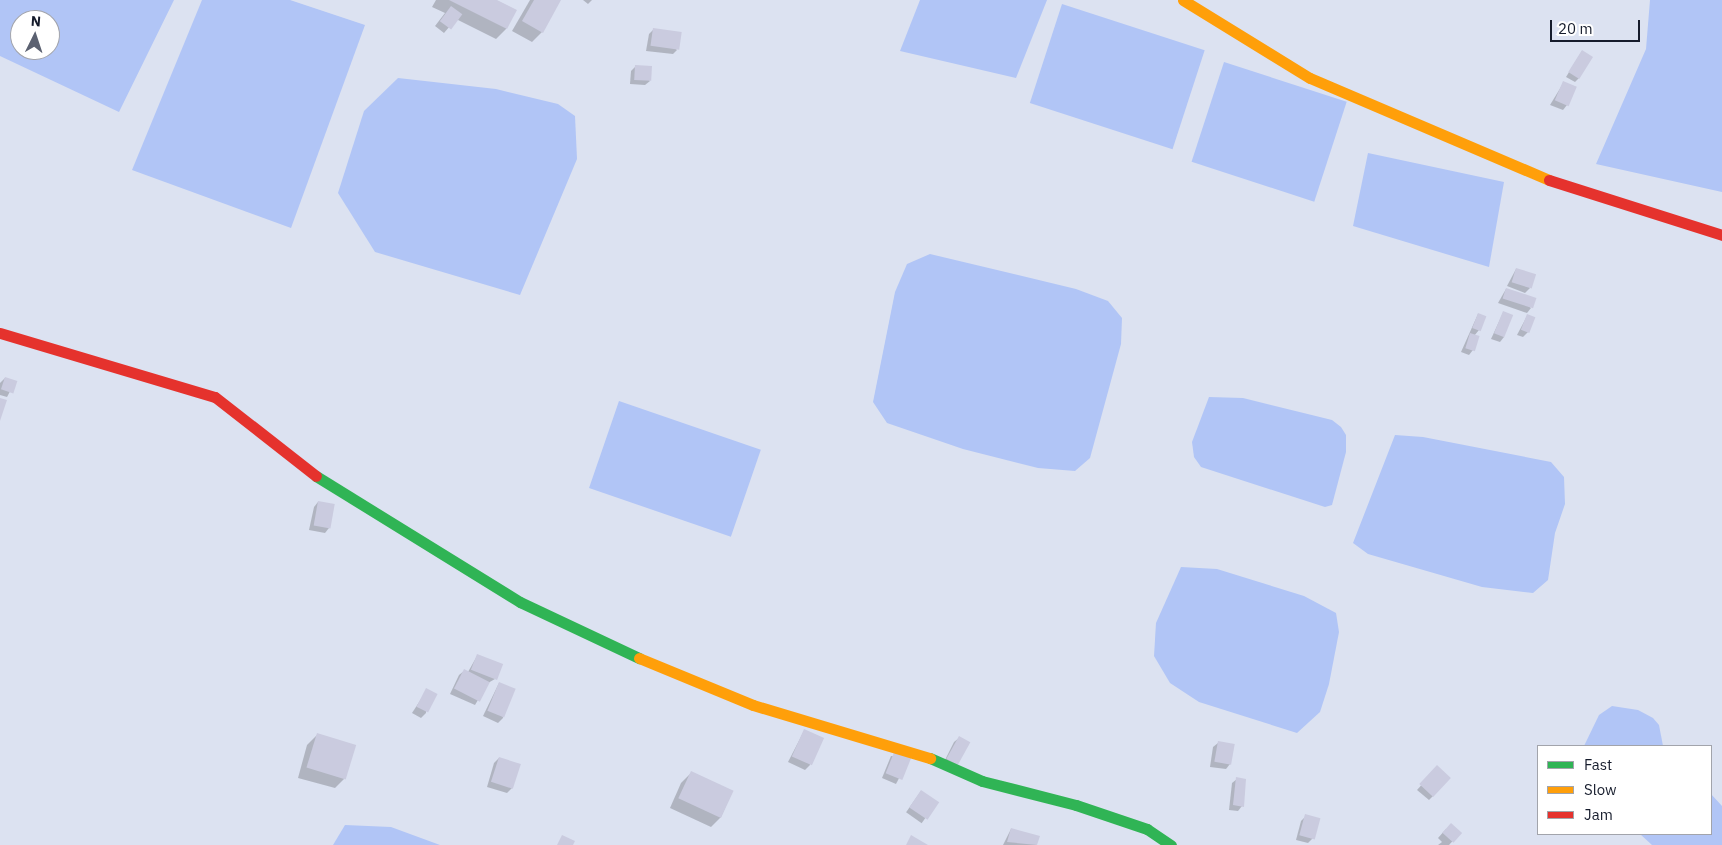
<!DOCTYPE html>
<style>
body{margin:0}
#map{position:relative;width:1722px;height:845px;overflow:hidden;background:#dce2f1;font-family:"IBM Plex Sans",sans-serif}
div>[style]{position:absolute}
[style*='--x']{left:calc(var(--x)*1px);top:calc(var(--y)*1px);width:calc(var(--w)*1px);rotate:calc(var(--a)*1deg)}
.water>*{inset:0;background:#b1c5f6;transform-origin:0 0}
.shadow>*{inset:0;background:#0003;transform-origin:0 0}
.building>*{inset:0;background:#cacbdf;transform-origin:0 0}
.fast>*{height:11px;margin:-5.5px;padding:0 5.5px;transform-origin:5.5px;border-radius:5.5px;background:#30b455}
.slow>*{height:11px;margin:-5.5px;padding:0 5.5px;transform-origin:5.5px;border-radius:5.5px;background:#ff9f0a}
.jam>*{height:11px;margin:-5.5px;padding:0 5.5px;transform-origin:5.5px;border-radius:5.5px;background:#e5322d}
span{translate:-50% -50%;white-space:nowrap;text-align:center;line-height:1.15;-webkit-text-stroke:4px #fff;paint-order:stroke}
.legend{position:absolute;left:1537px;top:745px;width:175px;height:90px;box-sizing:border-box;background:#fff;border:1px solid #a2a4ab;margin:0;padding:6px 9px;list-style:none;font-size:15px;color:#161c2c}
.legend li{display:flex;align-items:center;gap:10px;height:25px}
.legend b{width:25px;border:1px solid #a2a4ab}
.north{position:absolute;left:10px;top:10px;width:50px;height:50px;box-sizing:border-box;background:#fff;border:1px solid #a2a4ab;border-radius:50%;rotate:4deg;font-size:14px;font-weight:700;line-height:20px;text-align:center;color:#161c2c}
.north::after{content:'';display:block;margin:auto;width:18px;height:22px;background:#5b6171;clip-path:polygon(50% 0,100% 100%,50% 72%,0 100%)}
.scale{position:absolute;left:1550px;top:20px;width:90px;height:22px;box-sizing:border-box;border:2px solid #161c2c;border-top:0;padding-left:6px;font-size:15px;line-height:18px;white-space:nowrap;color:#161c2c;-webkit-text-stroke:4px #fff;paint-order:stroke}
</style>
<div id="map">
<div class="water">
<i style="clip-path:polygon(evenodd,0 0,174px 0,119px 112px,0 56px,0 0,20px 20px,50px 20px,50px 50px,20px 50px,20px 20px)"></i>
<i style="clip-path:polygon(202px 0,290px 0,365px 25px,291px 228px,132px 170px)"></i>
<i style="clip-path:polygon(920px 0,1047px 0,1016px 78px,900px 51px)"></i>
<i style="clip-path:polygon(1650px 0,1722px 0,1722px 192px,1596px 164px,1646px 49px)"></i>
<i style="left:1062px;top:4px;width:150px;height:104px;rotate:18deg"></i>
<i style="left:1224px;top:62px;width:129px;height:105px;rotate:18deg"></i>
<i style="clip-path:polygon(398px 78px,496px 89px,558px 104px,575px 116px,577px 159px,520px 295px,375px 252px,338px 193px,364px 111px)"></i>
<i style="clip-path:polygon(1368px 153px,1504px 182px,1489px 267px,1353px 226px)"></i>
<i style="clip-path:polygon(930px 254px,1076px 289px,1108px 301px,1122px 318px,1121px 344px,1090px 458px,1075px 471px,1038px 468px,963px 449px,887px 423px,873px 402px,895px 292px,907px 264px)"></i>
<i style="clip-path:polygon(1209px 397px,1243px 398px,1332px 420px,1341px 427px,1346px 435px,1346px 452px,1332px 505px,1325px 507px,1201px 467px,1194px 457px,1192px 442px)"></i>
<i style="left:619px;top:401px;width:150px;height:92px;rotate:19deg"></i>
<i style="clip-path:polygon(1395px 435px,1423px 437px,1551px 462px,1564px 477px,1565px 504px,1555px 533px,1548px 580px,1533px 593px,1482px 587px,1368px 554px,1353px 543px)"></i>
<i style="clip-path:polygon(1181px 567px,1217px 569px,1304px 596px,1336px 613px,1339px 632px,1329px 684px,1320px 712px,1297px 733px,1199px 702px,1170px 683px,1154px 656px,1156px 623px)"></i>
<i style="clip-path:polygon(1612px 706px,1638px 710px,1653px 718px,1659px 725px,1663px 746px,1584px 746px,1599px 715px)"></i>
<i style="clip-path:polygon(1711px 794px,1722px 806px,1722px 845px,1652px 845px,1640px 834px,1711px 834px)"></i>
<i style="clip-path:polygon(345px 825px,391px 827px,440px 845px,333px 845px)"></i>
</div>
<div class="shadow">
<i style="clip-path:polygon(436px 0,494px 0,515px 11px,506px 29px,496px 39px,456px 19px,444px 33px,435px 26px,445px 13px,432px 7px)"></i>
<i style="clip-path:polygon(530px 0,559px 0,542px 32px,532px 42px,512px 31px)"></i>
<i style="clip-path:polygon(583px 0,592px 0,588px 4px)"></i>
<i style="clip-path:polygon(654px 29px,677px 50px,673px 54px,646px 51px,649px 34px)"></i>
<i style="clip-path:polygon(1582px 51px,1580px 77px,1575px 82px,1566px 77px)"></i>
<i style="clip-path:polygon(636px 66px,650px 81px,645px 85px,630px 84px,631px 71px)"></i>
<i style="clip-path:polygon(1564px 82px,1567px 105px,1563px 110px,1550px 105px)"></i>
<i style="clip-path:polygon(1516px 269px,1530px 288px,1525px 293px,1507px 286px)"></i>
<i style="clip-path:polygon(1506px 289px,1531px 308px,1527px 313px,1498px 303px)"></i>
<i style="clip-path:polygon(1503px 313px,1504px 337px,1500px 342px,1491px 339px)"></i>
<i style="clip-path:polygon(1478px 314px,1479px 330px,1474px 336px,1473px 350px,1469px 355px,1461px 352px)"></i>
<i style="clip-path:polygon(1527px 316px,1528px 332px,1523px 337px,1517px 335px)"></i>
<i style="clip-path:polygon(5px 378px,15px 382px,7px 397px,0 395px,0 383px)"></i>
<i style="clip-path:polygon(318px 502px,329px 528px,325px 533px,309px 530px,314px 507px)"></i>
<i style="clip-path:polygon(477px 656px,495px 679px,488px 683px,475px 705px,450px 694px,459px 675px,464px 671px,468px 672px)"></i>
<i style="clip-path:polygon(499px 683px,503px 718px,498px 723px,483px 716px)"></i>
<i style="clip-path:polygon(427px 690px,426px 713px,421px 718px,412px 713px)"></i>
<i style="clip-path:polygon(804px 731px,810px 765px,805px 770px,788px 762px)"></i>
<i style="clip-path:polygon(317px 735px,345px 778px,335px 788px,298px 778px,307px 745px)"></i>
<i style="clip-path:polygon(959px 738px,957px 764px,943px 764px,954px 742px)"></i>
<i style="clip-path:polygon(1218px 743px,1230px 764px,1226px 769px,1210px 767px,1213px 747px)"></i>
<i style="clip-path:polygon(891px 756px,910px 757px,896px 784px,882px 778px)"></i>
<i style="clip-path:polygon(499px 758px,512px 788px,507px 793px,487px 787px,494px 763px)"></i>
<i style="clip-path:polygon(1433px 772px,1433px 796px,1429px 800px,1417px 790px)"></i>
<i style="clip-path:polygon(691px 773px,732px 792px,721px 817px,711px 827px,670px 808px,681px 783px)"></i>
<i style="clip-path:polygon(1237px 779px,1242px 806px,1238px 811px,1229px 810px,1232px 783px)"></i>
<i style="left:921px;top:791px;width:19px;height:26px;rotate:35deg"></i>
<i style="clip-path:polygon(1306px 816px,1313px 838px,1308px 843px,1296px 840px,1301px 821px)"></i>
<i style="clip-path:polygon(1011px 829px,1038px 837px,1036px 845px,1003px 845px)"></i>
<i style="clip-path:polygon(1446px 829px,1460px 833px,1449px 845px,1438px 845px,1442px 842px,1438px 838px)"></i>
</div>
<div class="building">
<i style="clip-path:polygon(449px 0,497px 0,517px 10px,507px 29px)"></i>
<i style="clip-path:polygon(534px 0,561px 0,543px 33px,522px 21px)"></i>
<i style="left:451px;top:6px;width:14px;height:19px;rotate:36deg"></i>
<i style="left:653px;top:28px;width:29px;height:18px;rotate:8deg"></i>
<i style="left:1582px;top:50px;width:13px;height:26px;rotate:32deg"></i>
<i style="left:635px;top:65px;width:17px;height:15px;rotate:3deg"></i>
<i style="left:1563px;top:81px;width:15px;height:21px;rotate:23deg"></i>
<i style="left:1516px;top:268px;width:21px;height:15px;rotate:17deg"></i>
<i style="left:1506px;top:288px;width:32px;height:11px;rotate:18deg"></i>
<i style="left:1503px;top:311px;width:11px;height:24px;rotate:22deg"></i>
<i style="left:1478px;top:313px;width:9px;height:16px;rotate:21deg"></i>
<i style="left:1527px;top:314px;width:9px;height:17px;rotate:21deg"></i>
<i style="left:1470px;top:333px;width:10px;height:16px;rotate:17deg"></i>
<i style="left:5px;top:377px;width:13px;height:13px;rotate:18deg"></i>
<i style="clip-path:polygon(0 398px,7px 400px,0 421px)"></i>
<i style="left:318px;top:501px;width:17px;height:25px;rotate:10deg"></i>
<i style="left:477px;top:654px;width:28px;height:17px;rotate:21deg"></i>
<i style="left:464px;top:669px;width:29px;height:22px;rotate:27deg"></i>
<i style="left:499px;top:682px;width:18px;height:31px;rotate:22deg"></i>
<i style="left:426px;top:688px;width:13px;height:21px;rotate:27deg"></i>
<i style="left:804px;top:729px;width:22px;height:30px;rotate:24deg"></i>
<i style="left:317px;top:733px;width:41px;height:36px;rotate:17deg"></i>
<i style="left:959px;top:736px;width:13px;height:26px;rotate:29deg"></i>
<i style="left:1218px;top:741px;width:17px;height:21px;rotate:10deg"></i>
<i style="left:895px;top:750px;width:18px;height:25px;rotate:22deg"></i>
<i style="left:499px;top:757px;width:23px;height:26px;rotate:18deg"></i>
<i style="left:1437px;top:765px;width:19px;height:26px;rotate:43deg"></i>
<i style="left:691px;top:771px;width:47px;height:30px;rotate:25deg"></i>
<i style="clip-path:polygon(1236px 777px,1246px 779px,1244px 807px,1233px 805px)"></i>
<i style="left:921px;top:790px;width:22px;height:21px;rotate:34deg"></i>
<i style="left:1305px;top:814px;width:16px;height:22px;rotate:15deg"></i>
<i style="left:1451px;top:823px;width:15px;height:13px;rotate:42deg"></i>
<i style="clip-path:polygon(1011px 828px,1040px 836px,1037px 845px,1007px 842px)"></i>
<i style="clip-path:polygon(562px 835px,575px 841px,573px 845px,557px 845px)"></i>
<i style="clip-path:polygon(911px 835px,928px 845px,906px 845px)"></i>
</div>
<div class="fast">
<i style="--x:316;--y:476;--w:240;--a:31.7"></i>
<i style="--x:520;--y:602;--w:132;--a:25.2"></i>
<i style="--x:930;--y:758;--w:57;--a:23.9"></i>
<i style="--x:982;--y:781;--w:97;--a:14.3"></i>
<i style="--x:1076;--y:805;--w:75;--a:18.7"></i>
<i style="--x:1147;--y:829;--w:29;--a:34"></i>
</div>
<div class="slow">
<i style="--x:1183;--y:0;--w:149;--a:31.6"></i>
<i style="--x:1310;--y:78;--w:260;--a:23.1"></i>
<i style="--x:639;--y:658;--w:123;--a:22.4"></i>
<i style="--x:753;--y:705;--w:185;--a:16.7"></i>
</div>
<div class="jam">
<i style="--x:1549;--y:180;--w:182;--a:17.6"></i>
<i style="--x:0;--y:333;--w:224;--a:16.6"></i>
<i style="--x:215;--y:397;--w:128;--a:38"></i>
</div>
<ul class="legend">
<li><b style="height:6px;background:#30b455"></b>Fast</li>
<li><b style="height:6px;background:#ff9f0a"></b>Slow</li>
<li><b style="height:6px;background:#e5322d"></b>Jam</li>
</ul>
<div class="north">N</div>
<div class="scale">20 m</div>
</div>
